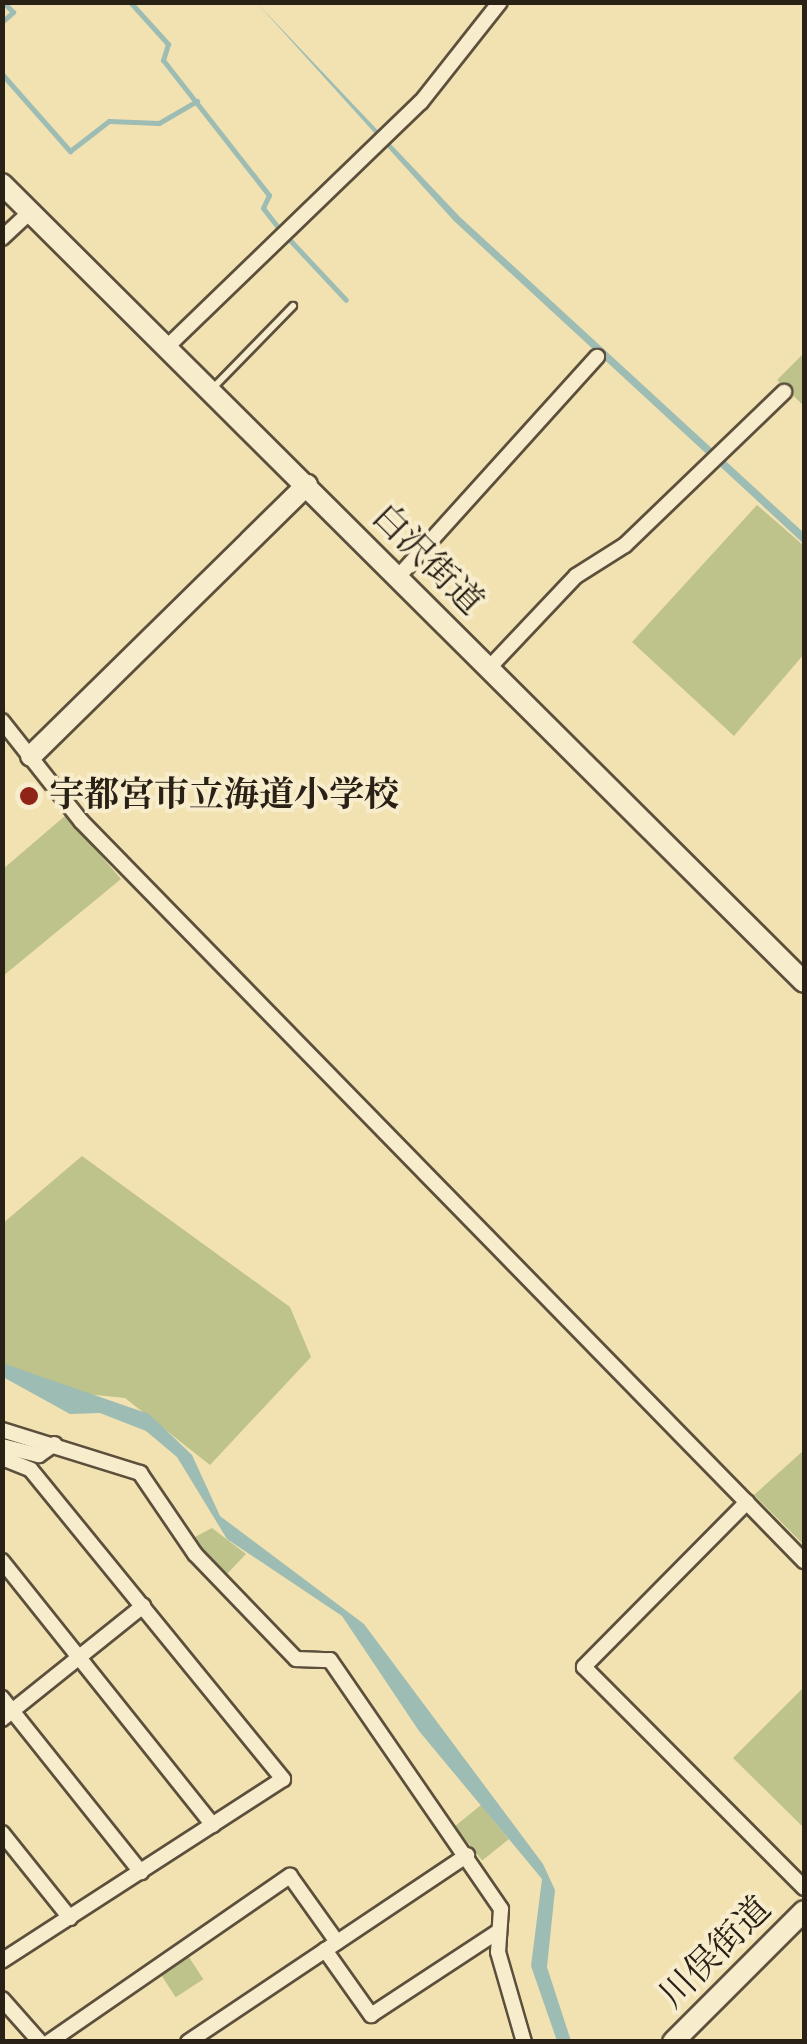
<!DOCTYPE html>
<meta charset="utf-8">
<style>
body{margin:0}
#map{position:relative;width:807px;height:2044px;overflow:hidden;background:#f3e2b1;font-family:"IM FELL DW Pica","Noto Serif JP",serif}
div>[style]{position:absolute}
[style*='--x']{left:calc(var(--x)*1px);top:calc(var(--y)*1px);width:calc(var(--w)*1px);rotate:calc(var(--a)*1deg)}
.green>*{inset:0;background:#bdc38a;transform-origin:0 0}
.water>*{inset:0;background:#9dbcb4}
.stream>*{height:5px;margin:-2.5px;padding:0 2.5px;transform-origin:2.5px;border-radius:2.5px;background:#9dbcb4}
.roads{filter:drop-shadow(2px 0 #5c503d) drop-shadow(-2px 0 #5c503d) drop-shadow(0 2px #5c503d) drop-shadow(0 -2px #5c503d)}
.lane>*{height:6px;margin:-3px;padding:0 3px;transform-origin:3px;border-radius:3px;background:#f7eccc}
.street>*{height:14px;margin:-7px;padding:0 7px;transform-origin:7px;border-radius:7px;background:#f7eccc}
.secondary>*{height:20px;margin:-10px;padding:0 10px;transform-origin:10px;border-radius:10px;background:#f7eccc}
.dots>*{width:28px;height:28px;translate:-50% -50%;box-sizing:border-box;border:5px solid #f7eccc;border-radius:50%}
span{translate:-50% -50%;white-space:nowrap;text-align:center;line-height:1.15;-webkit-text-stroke:8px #f7eccc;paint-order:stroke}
.street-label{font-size:35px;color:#292016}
.poi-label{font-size:35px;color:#292016;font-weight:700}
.left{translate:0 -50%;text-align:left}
.frame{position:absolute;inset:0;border:5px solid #292016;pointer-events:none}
</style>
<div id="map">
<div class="green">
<i style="clip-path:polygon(804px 353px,804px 406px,777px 380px)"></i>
<i style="clip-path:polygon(757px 505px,804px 546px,804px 654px,734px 736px,632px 642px)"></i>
<i style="clip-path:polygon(66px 815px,121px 879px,3px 976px,3px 869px)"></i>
<i style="clip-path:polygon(82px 1156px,290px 1307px,311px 1357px,210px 1465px,125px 1398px,29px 1388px,3px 1370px,2px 1224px)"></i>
<i style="clip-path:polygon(804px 1450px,804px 1545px,754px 1495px)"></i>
<i style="clip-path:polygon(212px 1528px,246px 1554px,225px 1576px,191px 1539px)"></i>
<i style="clip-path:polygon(804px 1687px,804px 1828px,733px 1758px)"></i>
<i style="left:481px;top:1805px;width:44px;height:34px;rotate:51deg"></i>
<i style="left:187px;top:1954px;width:30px;height:33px;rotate:57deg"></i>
</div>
<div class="water">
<i style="clip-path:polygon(257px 3px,460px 217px,804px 533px,804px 544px,454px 221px)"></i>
<i style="clip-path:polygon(2px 1363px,149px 1414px,192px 1455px,220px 1516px,364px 1624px,543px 1864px,555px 1890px,547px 1967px,571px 2041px,557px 2041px,531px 1966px,542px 1879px,419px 1731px,342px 1616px,227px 1539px,177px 1457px,146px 1431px,100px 1413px,70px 1414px,3px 1377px)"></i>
</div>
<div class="stream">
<i style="--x:130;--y:2;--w:57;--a:47.9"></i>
<i style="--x:168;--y:44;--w:17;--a:107"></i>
<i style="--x:163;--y:60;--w:172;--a:51.9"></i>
<i style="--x:269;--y:195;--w:14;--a:115"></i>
<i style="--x:263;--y:208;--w:31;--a:52"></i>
<i style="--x:2;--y:22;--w:15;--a:-42"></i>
<i style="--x:13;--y:12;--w:14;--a:-135"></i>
<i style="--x:2;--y:74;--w:103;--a:48.6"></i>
<i style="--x:70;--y:151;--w:49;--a:-37.6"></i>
<i style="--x:109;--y:121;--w:50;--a:2.3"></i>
<i style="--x:159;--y:123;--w:44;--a:-30.1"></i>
<i style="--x:287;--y:237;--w:86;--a:46.9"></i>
</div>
<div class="roads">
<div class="lane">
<i style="--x:212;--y:389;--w:116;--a:-45.7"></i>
</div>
<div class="street">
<i style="--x:2;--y:238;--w:38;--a:-43"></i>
<i style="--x:169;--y:345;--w:350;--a:-44"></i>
<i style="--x:421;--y:102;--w:127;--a:-51.7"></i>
<i style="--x:398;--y:577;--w:297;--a:-47.9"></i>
<i style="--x:488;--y:669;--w:128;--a:-46.6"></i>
<i style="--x:576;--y:576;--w:58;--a:-32.3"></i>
<i style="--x:625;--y:545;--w:221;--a:-43.9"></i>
<i style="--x:2;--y:721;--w:127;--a:51.7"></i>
<i style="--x:81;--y:821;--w:1035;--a:45.67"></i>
<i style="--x:2;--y:1430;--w:145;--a:17.3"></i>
<i style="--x:140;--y:1473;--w:98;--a:55.8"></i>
<i style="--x:195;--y:1554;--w:146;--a:46.1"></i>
<i style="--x:296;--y:1659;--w:34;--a:2"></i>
<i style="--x:330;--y:1660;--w:302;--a:55.5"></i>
<i style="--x:501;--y:1909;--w:43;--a:94"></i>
<i style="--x:498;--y:1952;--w:94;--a:73.9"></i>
<i style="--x:2;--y:1446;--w:38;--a:14"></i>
<i style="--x:39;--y:1455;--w:19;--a:-35"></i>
<i style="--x:2;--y:1458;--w:31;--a:22"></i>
<i style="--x:31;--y:1470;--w:399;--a:50.8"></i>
<i style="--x:283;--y:1779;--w:335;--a:147.1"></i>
<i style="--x:747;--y:1502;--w:232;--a:134.7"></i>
<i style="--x:584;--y:1667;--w:312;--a:45.1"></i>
<i style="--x:2;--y:1561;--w:338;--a:51.4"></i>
<i style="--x:2;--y:1698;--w:223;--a:51.4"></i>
<i style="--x:2;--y:1719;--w:181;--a:-38.7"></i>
<i style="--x:2;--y:1833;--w:109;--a:51.3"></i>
<i style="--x:325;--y:1950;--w:80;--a:54.7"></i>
<i style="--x:371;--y:2015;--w:153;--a:-33.3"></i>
<i style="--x:2;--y:1999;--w:57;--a:48.5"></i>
<i style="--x:49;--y:2042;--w:293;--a:-34.6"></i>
<i style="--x:290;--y:1876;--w:81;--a:54.5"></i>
<i style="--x:188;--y:2042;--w:336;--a:-33.8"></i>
</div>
<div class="secondary">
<i style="--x:2;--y:184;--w:1131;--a:44.86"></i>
<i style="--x:31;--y:756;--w:387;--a:-44.5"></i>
<i style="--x:673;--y:2042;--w:185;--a:-45"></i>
</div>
</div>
<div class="dots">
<i style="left:29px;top:796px;background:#8f2418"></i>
</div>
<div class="street-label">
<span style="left:427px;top:560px;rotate:45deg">白沢街道</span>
<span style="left:716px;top:1953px;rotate:-45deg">川俣街道</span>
</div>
<div class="poi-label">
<span class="left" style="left:49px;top:796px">宇都宮市立海道小学校</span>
</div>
<div class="frame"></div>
</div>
